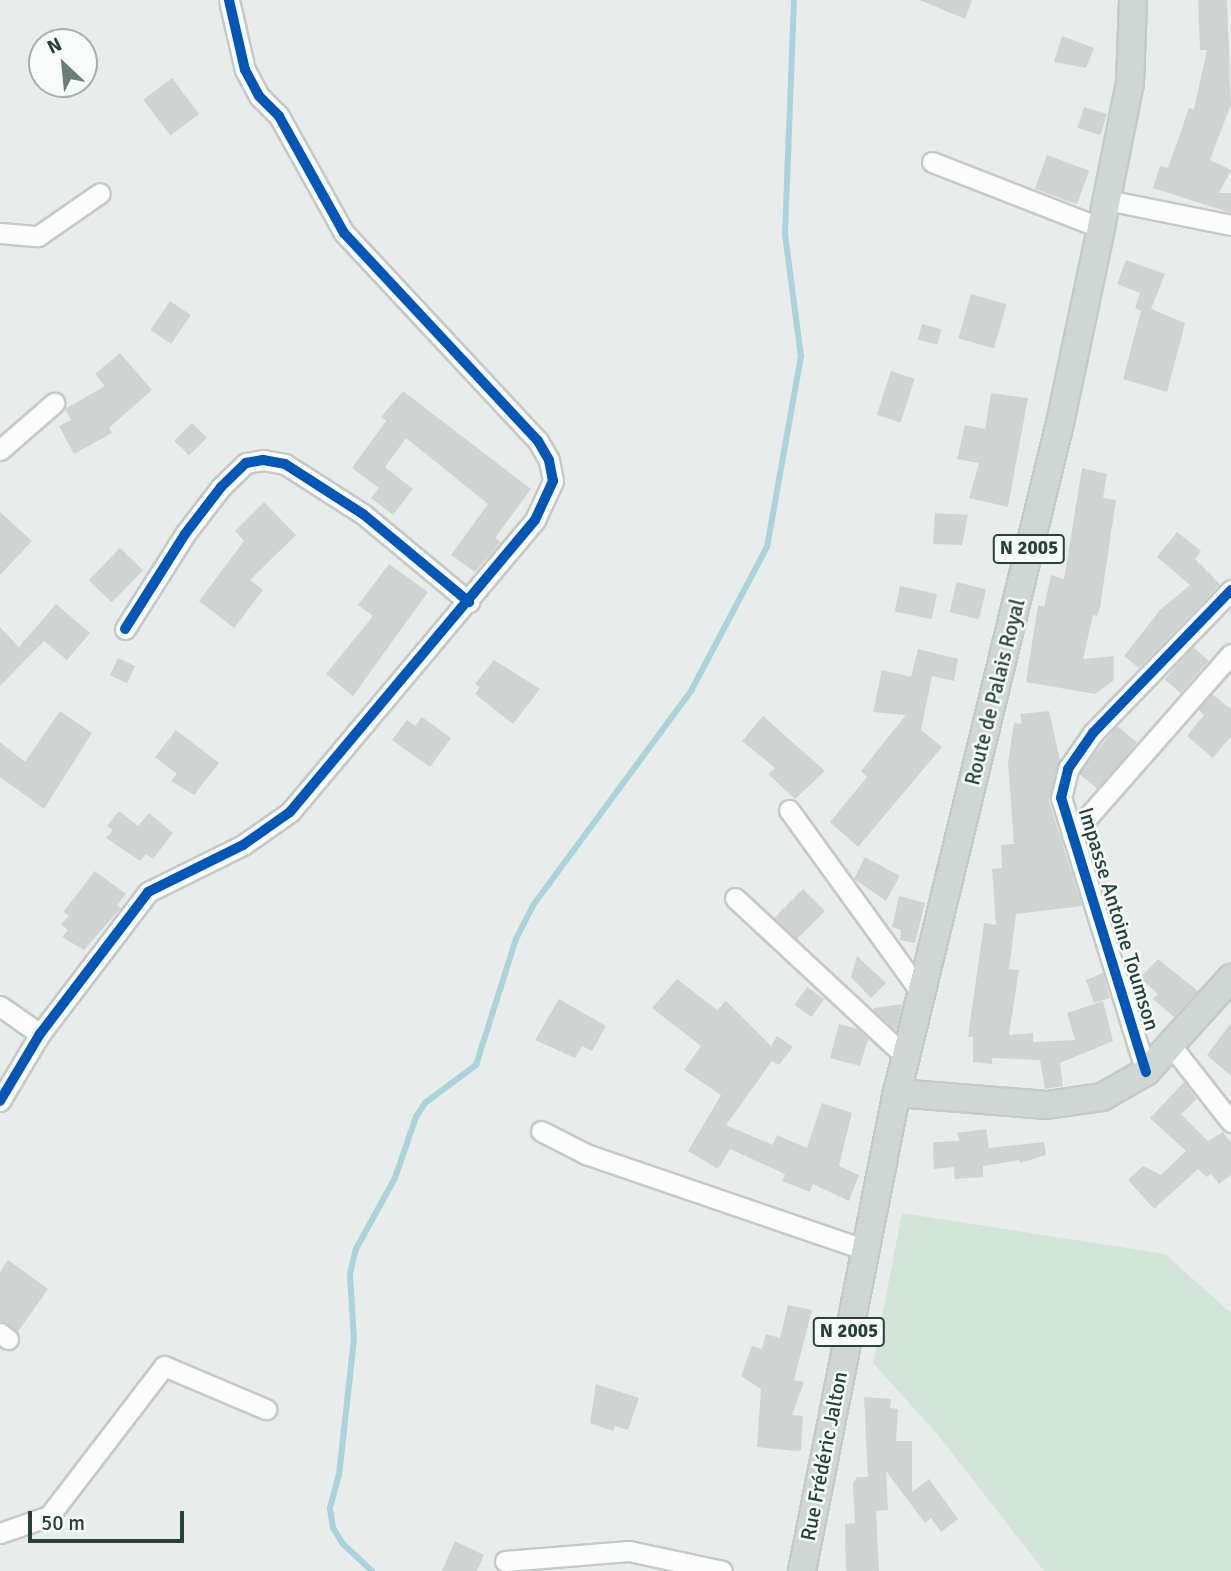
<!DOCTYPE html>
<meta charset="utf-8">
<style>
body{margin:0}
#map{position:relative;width:1231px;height:1571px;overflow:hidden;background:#e8edeb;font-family:Signika,sans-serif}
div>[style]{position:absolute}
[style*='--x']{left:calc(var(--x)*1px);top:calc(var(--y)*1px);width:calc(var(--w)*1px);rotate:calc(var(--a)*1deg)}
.green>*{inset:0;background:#d1e6d8}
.stream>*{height:6px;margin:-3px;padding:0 3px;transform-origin:3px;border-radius:3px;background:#a9d4db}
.building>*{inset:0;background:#cfd4d2;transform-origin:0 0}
.roads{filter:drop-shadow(2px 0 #c5cac8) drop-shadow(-2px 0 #c5cac8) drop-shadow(0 2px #c5cac8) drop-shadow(0 -2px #c5cac8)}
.minor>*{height:19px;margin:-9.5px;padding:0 9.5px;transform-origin:9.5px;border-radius:9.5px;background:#fcfcfc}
.major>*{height:26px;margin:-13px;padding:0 13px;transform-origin:13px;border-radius:13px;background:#cfd7d5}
.cycleway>*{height:10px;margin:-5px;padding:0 5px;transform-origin:5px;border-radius:5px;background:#0057b8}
span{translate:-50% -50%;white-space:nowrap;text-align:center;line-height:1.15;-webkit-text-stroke:5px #f7fbf9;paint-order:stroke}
.shield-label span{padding:2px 5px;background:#f7fbf9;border:2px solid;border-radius:5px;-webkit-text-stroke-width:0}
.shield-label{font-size:19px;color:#24423a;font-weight:700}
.street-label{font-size:21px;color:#24423a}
.north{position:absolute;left:28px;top:28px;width:70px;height:70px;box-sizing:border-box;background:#f7fbf9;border:2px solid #a3b1ad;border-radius:50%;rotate:334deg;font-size:19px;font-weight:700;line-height:28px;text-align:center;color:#24423a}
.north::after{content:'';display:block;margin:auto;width:24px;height:32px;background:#697e78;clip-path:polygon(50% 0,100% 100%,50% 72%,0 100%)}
.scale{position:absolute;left:28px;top:1511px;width:156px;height:32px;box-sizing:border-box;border:4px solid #24423a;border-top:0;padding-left:9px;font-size:21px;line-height:24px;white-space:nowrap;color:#24423a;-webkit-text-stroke:5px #f7fbf9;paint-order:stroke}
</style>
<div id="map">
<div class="green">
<i style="clip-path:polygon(902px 1213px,1165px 1254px,1231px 1313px,1231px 1571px,1044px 1571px,938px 1435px,873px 1363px)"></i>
</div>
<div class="stream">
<i style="--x:372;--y:1571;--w:40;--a:-137"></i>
<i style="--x:343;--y:1544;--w:19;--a:-122"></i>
<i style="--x:333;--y:1528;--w:20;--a:-99"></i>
<i style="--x:330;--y:1508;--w:34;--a:-75"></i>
<i style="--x:339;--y:1475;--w:136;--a:-83.7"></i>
<i style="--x:354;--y:1340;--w:66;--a:-93.5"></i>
<i style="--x:350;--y:1274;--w:26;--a:-77"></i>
<i style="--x:356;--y:1249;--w:81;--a:-61.2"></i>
<i style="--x:395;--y:1178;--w:65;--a:-71"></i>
<i style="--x:416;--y:1117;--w:17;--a:-57"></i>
<i style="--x:425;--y:1103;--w:64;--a:-36.7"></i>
<i style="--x:476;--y:1065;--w:132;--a:-72.4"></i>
<i style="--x:516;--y:939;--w:39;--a:-63"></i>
<i style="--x:534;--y:904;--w:265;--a:-53.6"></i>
<i style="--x:691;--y:691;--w:163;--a:-62.2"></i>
<i style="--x:767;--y:547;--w:193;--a:-79.9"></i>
<i style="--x:801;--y:357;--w:124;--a:-97.4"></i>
<i style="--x:785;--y:234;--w:234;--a:-87.8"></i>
</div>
<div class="building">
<i style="clip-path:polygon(920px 0,972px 0,965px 19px)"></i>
<i style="clip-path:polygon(1198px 0,1227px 0,1231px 104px,1210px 160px,1231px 170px,1219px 193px,1231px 193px,1231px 213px,1153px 188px,1160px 166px,1168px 168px,1189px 108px,1194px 109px,1207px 50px,1200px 50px)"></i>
<i style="clip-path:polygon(1062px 36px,1094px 48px,1086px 68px,1054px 62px)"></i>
<i style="left:172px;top:78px;width:45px;height:36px;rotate:53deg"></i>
<i style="left:1084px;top:107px;width:24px;height:22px;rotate:17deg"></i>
<i style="left:1047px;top:155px;width:45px;height:36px;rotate:20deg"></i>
<i style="clip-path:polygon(1126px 260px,1165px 274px,1151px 309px,1185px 323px,1167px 392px,1123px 379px,1141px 311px,1135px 308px,1140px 293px,1117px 284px)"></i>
<i style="left:971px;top:294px;width:37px;height:46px;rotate:16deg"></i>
<i style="left:170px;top:301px;width:25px;height:35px;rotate:34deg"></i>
<i style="left:922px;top:324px;width:20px;height:16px;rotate:15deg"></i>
<i style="clip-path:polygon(120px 353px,152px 390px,109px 428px,112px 433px,74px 454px,59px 426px,71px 420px,65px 409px,105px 386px,95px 374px)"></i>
<i style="left:891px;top:371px;width:25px;height:46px;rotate:18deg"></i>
<i style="clip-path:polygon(403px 391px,531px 489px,495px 538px,501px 542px,475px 572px,451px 555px,488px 504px,406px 438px,385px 467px,413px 489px,393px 515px,371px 498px,379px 488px,352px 468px,386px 421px,381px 417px)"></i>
<i style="clip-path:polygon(991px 393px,1028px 398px,1008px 507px,969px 498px,979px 463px,957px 459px,965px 425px,985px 429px)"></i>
<i style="left:192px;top:423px;width:21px;height:25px;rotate:45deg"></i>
<i style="clip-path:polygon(1082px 468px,1107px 474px,1103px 498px,1116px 500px,1100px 607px,1097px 616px,1093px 615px,1083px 659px,1114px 656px,1114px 680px,1095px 694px,1026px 682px,1038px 605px,1044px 607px,1051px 575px,1064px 579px)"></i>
<i style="clip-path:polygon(264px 502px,296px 535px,250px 580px,263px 590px,234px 628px,199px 601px,244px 541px,235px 531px)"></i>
<i style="clip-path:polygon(0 512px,32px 541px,0 575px)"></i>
<i style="clip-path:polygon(935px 513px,968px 515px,962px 545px,933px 544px)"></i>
<i style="clip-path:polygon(1177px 532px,1201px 551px,1195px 559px,1220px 584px,1139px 668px,1124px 656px,1160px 610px,1190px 585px,1157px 557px)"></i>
<i style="left:120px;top:548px;width:32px;height:45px;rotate:44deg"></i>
<i style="clip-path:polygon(389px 564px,428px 592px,353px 696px,326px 674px,373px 616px,358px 605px)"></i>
<i style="left:957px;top:582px;width:30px;height:31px;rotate:14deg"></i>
<i style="left:900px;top:586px;width:38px;height:26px;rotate:12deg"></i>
<i style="clip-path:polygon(56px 604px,90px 633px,67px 660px,44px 641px,0 686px,0 627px,19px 647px)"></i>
<i style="left:1193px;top:647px;width:21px;height:43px;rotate:41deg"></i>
<i style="clip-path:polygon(918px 649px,958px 659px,954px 681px,932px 676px,921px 730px,942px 747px,858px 847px,830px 822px,867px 777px,861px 771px,906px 715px,873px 712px,882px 670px,911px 677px)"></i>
<i style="left:118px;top:658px;width:19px;height:19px;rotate:25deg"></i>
<i style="clip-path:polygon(494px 660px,540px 689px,513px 724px,475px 694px,480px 687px,475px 684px)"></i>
<i style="clip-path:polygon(1212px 694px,1231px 709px,1231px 736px,1213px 758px,1187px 736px,1204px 715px,1199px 710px)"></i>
<i style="clip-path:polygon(60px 711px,92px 733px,44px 809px,0 777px,0 742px,25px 762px)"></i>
<i style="clip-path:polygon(1049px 711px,1060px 760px,1049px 801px,1082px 906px,1016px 914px,1009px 969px,1019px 970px,1009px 1035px,1033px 1033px,1033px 1042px,1075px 1040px,1067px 1013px,1103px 1001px,1113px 1041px,1060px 1063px,1063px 1086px,1045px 1089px,1040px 1060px,992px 1058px,992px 1064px,973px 1062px,973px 1037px,968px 1037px,984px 923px,996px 925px,992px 869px,1002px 868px,1001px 845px,1014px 844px,1008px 763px,1014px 723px,1022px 724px,1020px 714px)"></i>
<i style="clip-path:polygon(763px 716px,825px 771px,795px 799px,768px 774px,775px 768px,742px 741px)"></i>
<i style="clip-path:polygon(422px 717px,451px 738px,430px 767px,392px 740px,407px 720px,415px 726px)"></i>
<i style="left:1117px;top:726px;width:26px;height:61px;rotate:39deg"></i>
<i style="clip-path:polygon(176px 730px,219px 763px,194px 795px,171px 781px,177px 774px,155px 757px)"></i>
<i style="clip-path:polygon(119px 811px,138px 826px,149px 813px,173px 833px,153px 859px,146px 854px,140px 861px,106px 838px,113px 830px,107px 826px)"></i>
<i style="clip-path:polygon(865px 857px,900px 876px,886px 901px,854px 879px)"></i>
<i style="clip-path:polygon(95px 871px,126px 894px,117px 905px,121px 908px,84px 950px,62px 937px,68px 930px,61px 924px,69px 916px,63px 912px)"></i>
<i style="left:803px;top:889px;width:31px;height:41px;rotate:45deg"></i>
<i style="clip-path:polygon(899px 896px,925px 903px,915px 943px,900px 940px,901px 930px,892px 927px)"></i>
<i style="clip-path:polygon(857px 956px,886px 983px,871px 998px,851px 977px)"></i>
<i style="clip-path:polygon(1158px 959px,1198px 991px,1174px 1017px,1153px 999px,1158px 994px,1140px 978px)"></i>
<i style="clip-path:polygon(1103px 973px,1110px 998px,1094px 1003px,1086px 980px)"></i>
<i style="clip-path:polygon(677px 979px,717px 1010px,726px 1001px,771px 1046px,777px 1036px,793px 1047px,779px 1065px,772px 1061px,726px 1125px,773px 1145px,777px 1135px,807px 1148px,822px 1103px,852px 1113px,839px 1166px,859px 1175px,849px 1201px,813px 1184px,810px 1192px,782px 1181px,785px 1174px,730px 1149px,718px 1169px,688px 1151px,721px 1095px,684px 1070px,701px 1046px,652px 1008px)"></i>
<i style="left:807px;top:987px;width:21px;height:22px;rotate:35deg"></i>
<i style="clip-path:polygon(559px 999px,606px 1026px,592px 1051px,582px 1046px,575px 1058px,535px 1040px)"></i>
<i style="clip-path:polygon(902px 1004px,896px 1031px,873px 1010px,874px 1008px)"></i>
<i style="clip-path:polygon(1231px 1023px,1231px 1076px,1207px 1055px)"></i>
<i style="clip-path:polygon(839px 1024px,858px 1029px,868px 1039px,860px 1066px,830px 1058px)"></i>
<i style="clip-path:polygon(1184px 1082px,1197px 1099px,1181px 1114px,1208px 1141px,1223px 1132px,1231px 1143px,1231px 1175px,1219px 1184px,1211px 1174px,1206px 1177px,1198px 1169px,1154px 1209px,1128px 1180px,1143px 1166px,1161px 1175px,1186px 1151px,1150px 1118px)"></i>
<i style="clip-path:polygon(986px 1129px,989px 1148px,1044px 1142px,1046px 1155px,1020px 1163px,1019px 1160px,983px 1166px,983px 1177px,955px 1179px,954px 1167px,934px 1169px,933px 1142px,960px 1141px,957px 1133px)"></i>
<i style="clip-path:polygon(8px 1260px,48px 1289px,18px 1332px,0 1321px,0 1272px)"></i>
<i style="clip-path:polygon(788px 1305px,812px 1310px,794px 1380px,804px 1382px,792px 1415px,803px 1416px,801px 1450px,795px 1451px,757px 1447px,761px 1389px,741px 1376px,752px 1346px,762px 1349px,766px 1334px,780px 1338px)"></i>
<i style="clip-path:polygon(596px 1384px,639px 1398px,628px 1430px,615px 1426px,613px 1431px,590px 1423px)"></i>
<i style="clip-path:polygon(864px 1397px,891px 1399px,890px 1408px,898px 1409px,896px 1441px,912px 1441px,912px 1492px,929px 1479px,958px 1519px,941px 1532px,931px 1518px,925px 1523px,886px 1471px,888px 1510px,876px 1511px,879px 1571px,846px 1571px,845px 1524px,855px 1523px,853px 1483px,857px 1477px,868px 1477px)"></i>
<i style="clip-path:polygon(455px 1541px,484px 1555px,477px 1571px,442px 1571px)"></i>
</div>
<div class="roads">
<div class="minor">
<i style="--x:932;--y:162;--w:181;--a:21.3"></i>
<i style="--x:1107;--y:200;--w:126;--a:11.4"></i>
<i style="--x:0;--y:233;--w:38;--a:5"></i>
<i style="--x:38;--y:236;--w:75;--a:-34.7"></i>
<i style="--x:0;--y:450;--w:72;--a:-41"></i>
<i style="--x:125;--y:629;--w:112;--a:-57.7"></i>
<i style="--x:185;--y:534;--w:59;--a:-52.5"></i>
<i style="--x:221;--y:487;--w:35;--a:-44"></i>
<i style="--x:246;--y:463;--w:17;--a:-10"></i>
<i style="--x:263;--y:460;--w:22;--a:10"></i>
<i style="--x:285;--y:464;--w:93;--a:32.7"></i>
<i style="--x:363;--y:514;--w:138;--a:39.7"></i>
<i style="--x:789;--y:810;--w:227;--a:54.1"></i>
<i style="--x:1072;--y:835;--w:241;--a:-48.7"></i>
<i style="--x:735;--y:898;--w:233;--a:42.9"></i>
<i style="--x:0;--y:1006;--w:49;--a:35"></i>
<i style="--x:1170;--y:1044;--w:99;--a:52"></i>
<i style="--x:1146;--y:1072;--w:287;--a:-107.2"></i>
<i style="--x:1061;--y:798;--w:30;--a:-76"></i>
<i style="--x:1068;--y:769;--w:44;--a:-55.2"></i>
<i style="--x:1093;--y:733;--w:199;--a:-46"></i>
<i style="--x:0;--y:1101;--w:78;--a:-59.2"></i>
<i style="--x:40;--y:1034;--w:178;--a:-52.7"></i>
<i style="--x:148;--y:892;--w:106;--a:-26.3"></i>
<i style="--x:243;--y:845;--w:57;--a:-35.1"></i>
<i style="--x:290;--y:812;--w:381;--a:-50"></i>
<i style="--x:535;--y:520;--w:43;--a:-65.2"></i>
<i style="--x:553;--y:481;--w:21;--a:-101"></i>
<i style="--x:549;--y:460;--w:22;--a:-120"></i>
<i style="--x:538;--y:441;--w:284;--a:-133"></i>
<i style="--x:344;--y:233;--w:134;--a:-119.1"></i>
<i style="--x:279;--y:116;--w:28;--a:-135"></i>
<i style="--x:259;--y:96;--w:30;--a:-118"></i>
<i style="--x:245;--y:70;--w:72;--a:-102.9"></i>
<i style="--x:541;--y:1131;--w:51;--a:27.1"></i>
<i style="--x:586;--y:1154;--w:296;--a:18.9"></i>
<i style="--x:0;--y:1333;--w:10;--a:37"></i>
<i style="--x:0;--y:1533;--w:52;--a:-19.1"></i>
<i style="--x:49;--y:1516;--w:189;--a:-52.5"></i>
<i style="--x:164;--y:1366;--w:111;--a:22.9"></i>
<i style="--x:505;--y:1561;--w:124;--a:-4.6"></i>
<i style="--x:629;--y:1551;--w:95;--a:12.1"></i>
</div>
<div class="major">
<i style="--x:897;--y:1093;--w:150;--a:4.6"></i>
<i style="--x:1047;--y:1105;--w:56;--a:-8.3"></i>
<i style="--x:1102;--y:1097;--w:51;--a:-29.6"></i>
<i style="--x:1146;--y:1072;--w:127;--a:-47.9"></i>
<i style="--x:802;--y:1571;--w:487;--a:-78.8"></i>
<i style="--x:897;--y:1093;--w:690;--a:-76.33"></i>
<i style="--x:1060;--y:423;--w:199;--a:-78.1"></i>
<i style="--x:1101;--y:228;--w:148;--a:-78.7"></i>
<i style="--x:1130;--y:83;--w:83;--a:-87.9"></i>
</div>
</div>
<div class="cycleway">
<i style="--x:125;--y:629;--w:112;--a:-57.7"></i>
<i style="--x:185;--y:534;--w:59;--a:-52.5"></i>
<i style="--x:221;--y:487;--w:35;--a:-44"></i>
<i style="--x:246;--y:463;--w:17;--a:-10"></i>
<i style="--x:263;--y:460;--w:22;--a:10"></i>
<i style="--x:285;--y:464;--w:93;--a:32.7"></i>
<i style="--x:363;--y:514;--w:138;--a:39.7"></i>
<i style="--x:1146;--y:1072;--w:287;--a:-107.2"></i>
<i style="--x:1061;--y:798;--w:30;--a:-76"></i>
<i style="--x:1068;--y:769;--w:44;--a:-55.2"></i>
<i style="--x:1093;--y:733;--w:199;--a:-46"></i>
<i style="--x:0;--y:1101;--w:78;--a:-59.2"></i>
<i style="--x:40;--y:1034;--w:178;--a:-52.7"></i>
<i style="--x:148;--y:892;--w:106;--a:-26.3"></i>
<i style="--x:243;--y:845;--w:57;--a:-35.1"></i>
<i style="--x:290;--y:812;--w:381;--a:-50"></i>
<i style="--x:535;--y:520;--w:43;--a:-65.2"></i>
<i style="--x:553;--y:481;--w:21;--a:-101"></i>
<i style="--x:549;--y:460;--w:22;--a:-120"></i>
<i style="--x:538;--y:441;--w:284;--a:-133"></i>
<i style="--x:344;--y:233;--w:134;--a:-119.1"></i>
<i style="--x:279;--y:116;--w:28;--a:-135"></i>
<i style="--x:259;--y:96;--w:30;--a:-118"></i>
<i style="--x:245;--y:70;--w:72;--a:-102.9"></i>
</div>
<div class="shield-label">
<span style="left:1029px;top:549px">N 2005</span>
<span style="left:849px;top:1332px">N 2005</span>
</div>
<div class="street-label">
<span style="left:995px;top:692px;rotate:-76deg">Route de Palais Royal</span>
<span style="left:1119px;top:919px;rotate:73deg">Impasse Antoine Toumson</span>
<span style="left:824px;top:1456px;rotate:-79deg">Rue Frédéric Jalton</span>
</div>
<div class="north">N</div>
<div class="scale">50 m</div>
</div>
